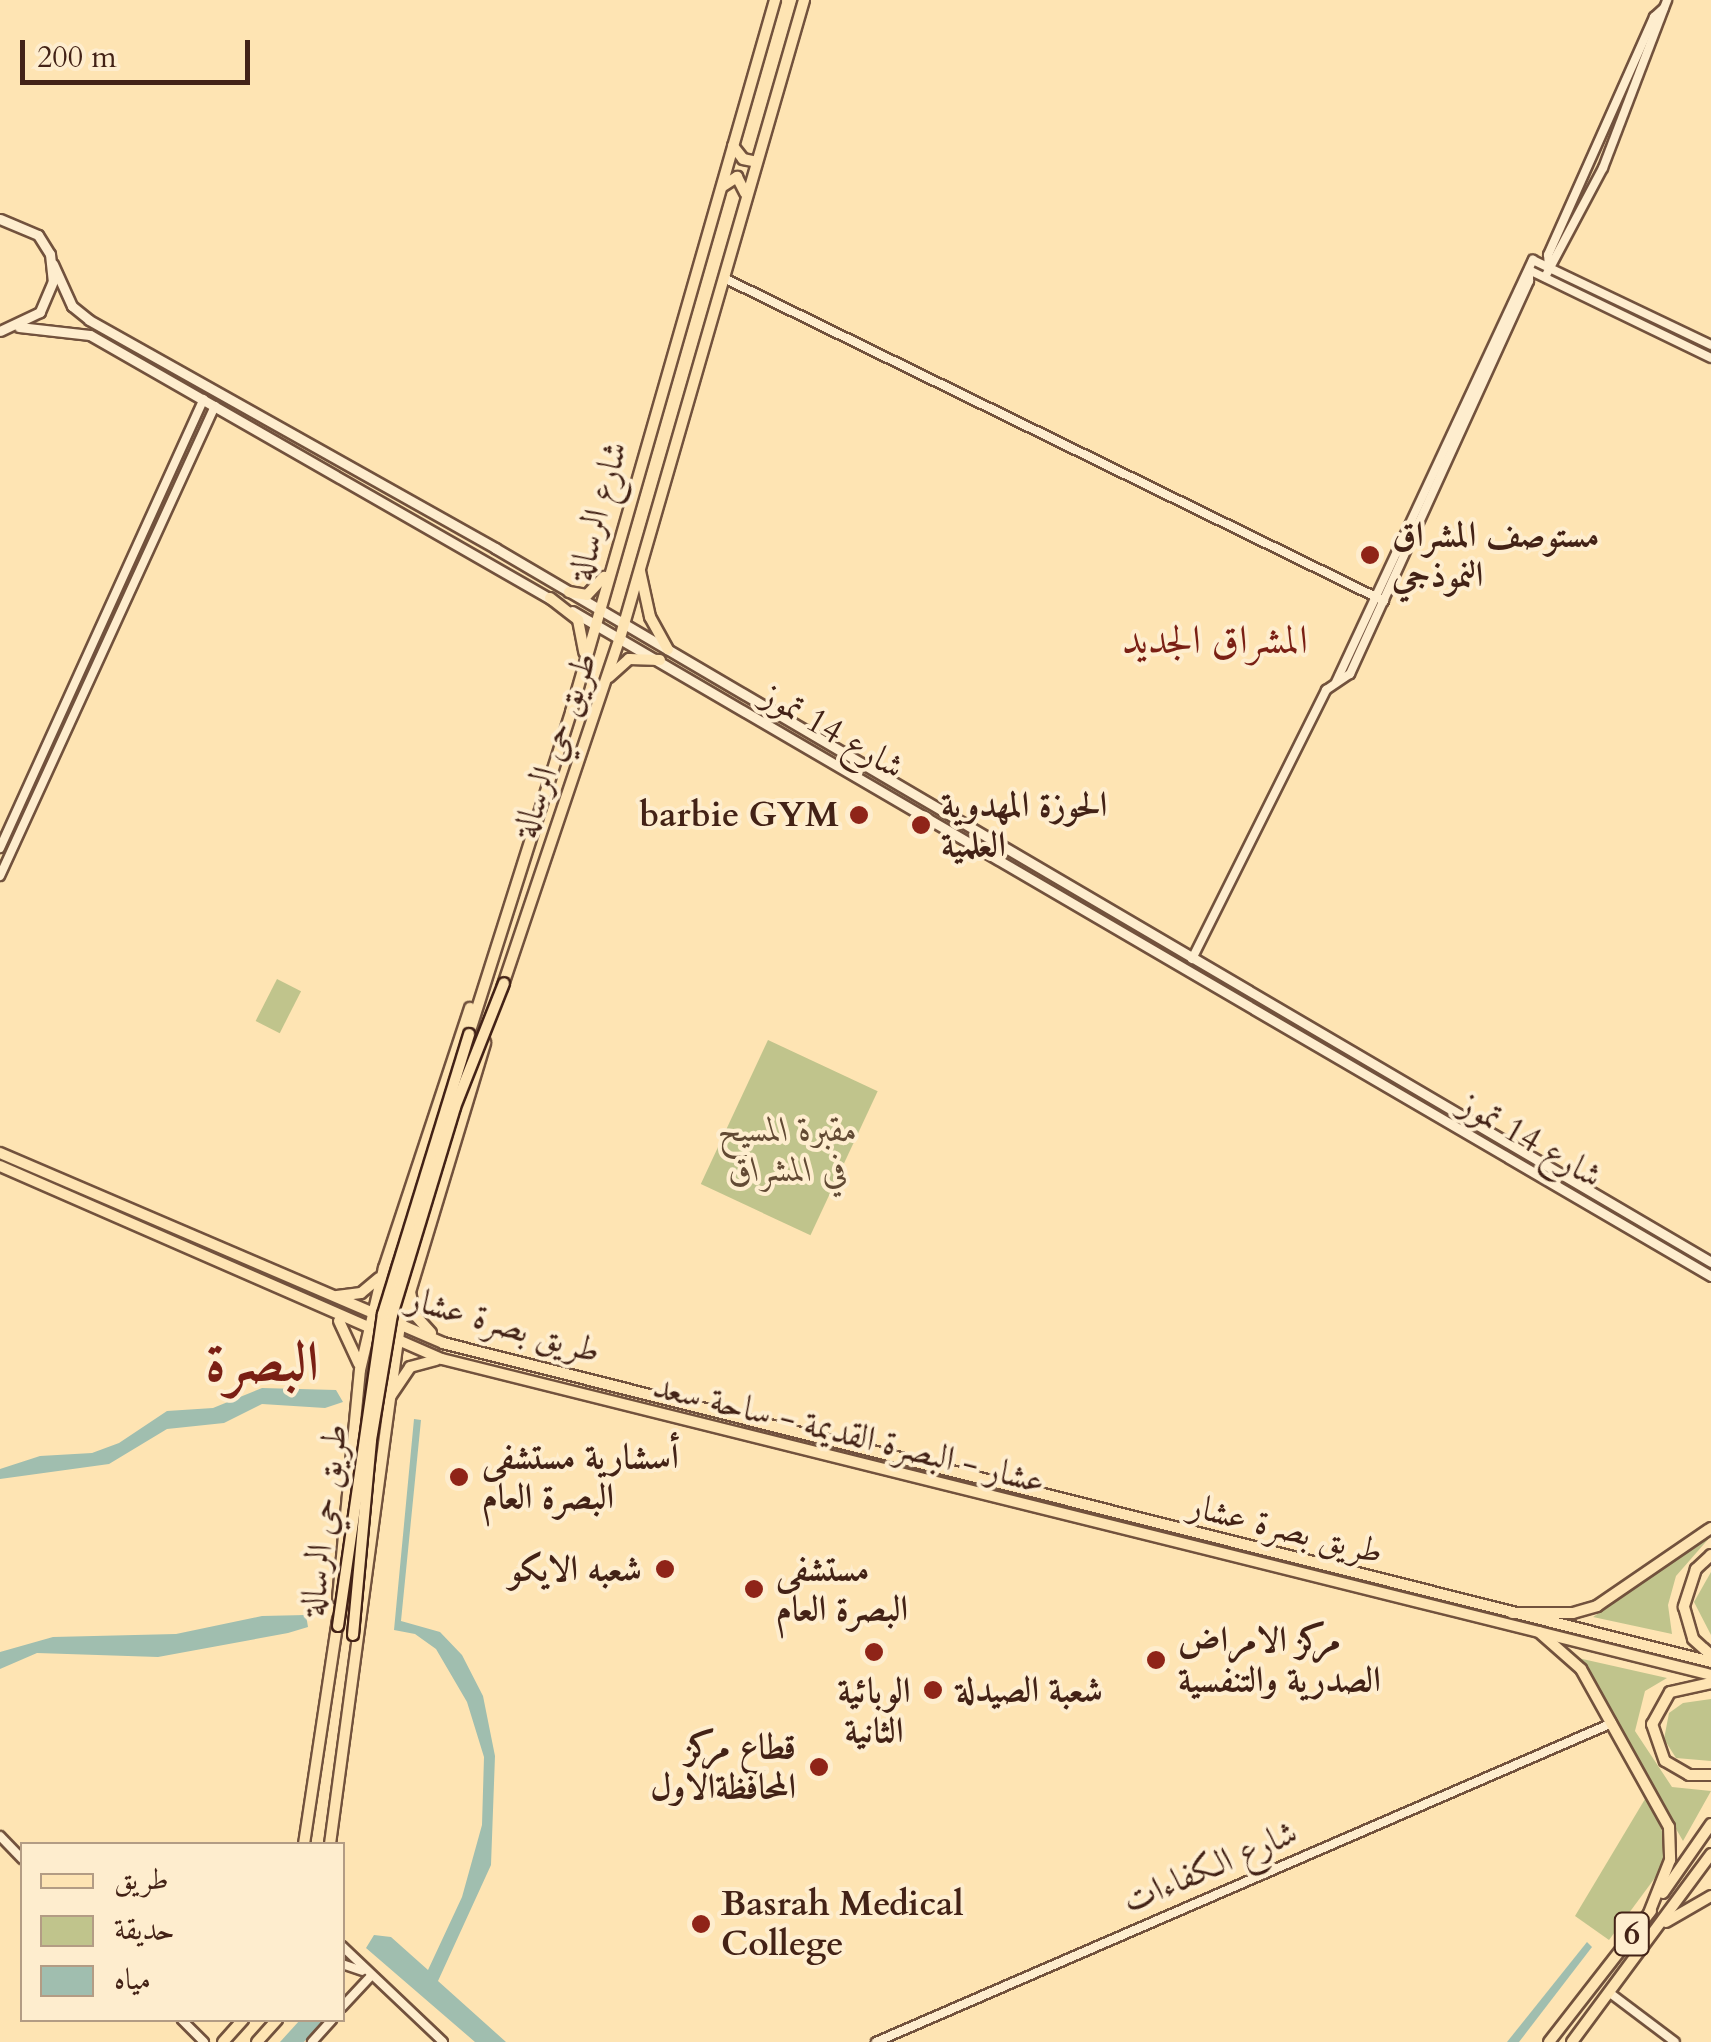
<!DOCTYPE html>
<meta charset="utf-8">
<style>
body{margin:0}
#map{position:relative;width:1711px;height:2042px;overflow:hidden;background:#fee4b3;font-family:Cardo,Amiri,serif}
div>[style]{position:absolute}
[style*='--x']{left:calc(var(--x)*1px);top:calc(var(--y)*1px);width:calc(var(--w)*1px);rotate:calc(var(--a)*1deg)}
.green>*{inset:0;background:#c0c48c;transform-origin:0 0}
.water>*{inset:0;background:#a0beaf}
.roads{filter:drop-shadow(2px 0 #72523d) drop-shadow(-2px 0 #72523d) drop-shadow(0 2px #72523d) drop-shadow(0 -2px #72523d)}
.tertiary>*{height:8px;margin:-4px;padding:0 4px;transform-origin:4px;border-radius:4px;background:#feedce}
.secondary>*{height:9px;margin:-4.5px;padding:0 4.5px;transform-origin:4.5px;border-radius:4.5px;background:#feedce}
.primary>*{height:10px;margin:-5px;padding:0 5px;transform-origin:5px;border-radius:5px;background:#fee4b3}
.trunk>*{height:10px;margin:-5px;padding:0 5px;transform-origin:5px;border-radius:5px;background:#fee4b3}
.bridges{filter:drop-shadow(2px 0 #432216) drop-shadow(-2px 0 #432216) drop-shadow(0 2px #432216) drop-shadow(0 -2px #432216)}
.primary-bridge>*{height:10px;margin:-5px;padding:0 5px;transform-origin:5px;border-radius:5px;background:#fee4b3}
.dots>*{width:28px;height:28px;translate:-50% -50%;box-sizing:border-box;border:5px solid #feedce;border-radius:50%}
span{translate:-50% -50%;white-space:nowrap;text-align:center;line-height:1.15;-webkit-text-stroke:8px #feedce;paint-order:stroke}
.shield-label span{padding:2px 8px;background:#feedce;border:2px solid;border-radius:8px;-webkit-text-stroke-width:0}
.shield-label{font-size:32px;color:#432216;font-weight:700}
.street-label{font-size:35px;color:#432216}
.poi-label{font-size:35px;color:#432216;font-weight:700}
.left{translate:0 -50%;text-align:left}
.right{translate:-100% -50%;text-align:right}
.park-label{font-size:35px;color:#624a34;font-style:italic}
.quarter-label{font-size:40px;color:#7a1f14}
.town-label{font-size:55px;color:#7a1f14;font-weight:700}
.legend{position:absolute;left:20px;top:1842px;width:325px;height:180px;box-sizing:border-box;background:#feedce;border:2px solid #b39c84;margin:0;padding:12px 18px;list-style:none;font-size:30px;color:#432216}
.legend li{display:flex;align-items:center;gap:20px;height:50px}
.legend b{width:50px;border:2px solid #b39c84}
.scale{position:absolute;left:20px;top:40px;width:230px;height:45px;box-sizing:border-box;border:5px solid #432216;border-top:0;padding-left:12px;font-size:30px;line-height:35px;white-space:nowrap;color:#432216;-webkit-text-stroke:8px #feedce;paint-order:stroke}
</style>
<div id="map">
<div class="green">
<i style="left:277px;top:979px;width:27px;height:47px;rotate:27deg"></i>
<i style="left:768px;top:1040px;width:121px;height:159px;rotate:25deg"></i>
<i style="clip-path:polygon(1711px 1536px,1676px 1576px,1668px 1605px,1672px 1634px,1593px 1617px)"></i>
<i style="clip-path:polygon(1711px 1572px,1711px 1635px,1694px 1602px)"></i>
<i style="clip-path:polygon(1578px 1658px,1667px 1678px,1645px 1691px,1635px 1731px,1672px 1787px,1711px 1791px,1683px 1841px)"></i>
<i style="clip-path:polygon(1711px 1699px,1711px 1761px,1676px 1758px,1664px 1739px,1669px 1713px,1683px 1703px)"></i>
<i style="clip-path:polygon(1648px 1794px,1668px 1847px,1663px 1867px,1609px 1940px,1575px 1916px)"></i>
</div>
<div class="water">
<i style="clip-path:polygon(262px 1388px,336px 1390px,343px 1402px,325px 1408px,262px 1404px,224px 1423px,167px 1429px,109px 1464px,0 1479px,0 1469px,40px 1456px,92px 1453px,119px 1443px,167px 1411px,213px 1408px)"></i>
<i style="clip-path:polygon(414px 1419px,421px 1420px,401px 1621px,440px 1632px,462px 1655px,483px 1696px,495px 1756px,491px 1865px,438px 1981px,506px 2042px,475px 2042px,366px 1948px,374px 1935px,391px 1937px,428px 1970px,462px 1897px,482px 1825px,484px 1757px,467px 1702px,436px 1649px,415px 1634px,394px 1630px)"></i>
<i style="clip-path:polygon(306px 1615px,308px 1627px,288px 1633px,158px 1657px,37px 1653px,0 1669px,0 1652px,53px 1637px,176px 1634px,262px 1616px)"></i>
<i style="clip-path:polygon(1587px 1942px,1592px 1947px,1519px 2042px,1507px 2042px)"></i>
<i style="clip-path:polygon(300px 2020px,325px 2020px,304px 2042px,280px 2042px)"></i>
</div>
<div class="roads">
<div class="tertiary">
<i style="--x:1549;--y:268;--w:13;--a:-94"></i>
<i style="--x:1548;--y:255;--w:261;--a:-66"></i>
<i style="--x:1654;--y:17;--w:13;--a:-42"></i>
<i style="--x:1529;--y:270;--w:202;--a:25.8"></i>
<i style="--x:1545;--y:277;--w:123;--a:-62"></i>
<i style="--x:1603;--y:168;--w:180;--a:-69.1"></i>
<i style="--x:724;--y:278;--w:735;--a:26.08"></i>
<i style="--x:1336;--y:682;--w:466;--a:-65"></i>
<i style="--x:1533;--y:260;--w:197;--a:25.5"></i>
<i style="--x:0;--y:848;--w:493;--a:-65.6"></i>
<i style="--x:0;--y:876;--w:517;--a:-65.42"></i>
<i style="--x:1192;--y:959;--w:301;--a:-63.5"></i>
<i style="--x:1326;--y:690;--w:29;--a:-34"></i>
<i style="--x:1350;--y:674;--w:432;--a:-65.5"></i>
<i style="--x:1529;--y:281;--w:11;--a:-90"></i>
<i style="--x:0;--y:1836;--w:32;--a:46"></i>
<i style="--x:342;--y:1946;--w:139;--a:43.5"></i>
<i style="--x:342;--y:1964;--w:21;--a:19"></i>
<i style="--x:1610;--y:1993;--w:81;--a:37"></i>
<i style="--x:342;--y:2007;--w:42;--a:-46.9"></i>
<i style="--x:182;--y:2020;--w:31;--a:45"></i>
<i style="--x:312;--y:2042;--w:30;--a:-48"></i>
<i style="--x:876;--y:2042;--w:802;--a:-23.43"></i>
</div>
<div class="secondary">
<i style="--x:0;--y:219;--w:41;--a:22.8"></i>
<i style="--x:38;--y:235;--w:22;--a:58"></i>
<i style="--x:50;--y:254;--w:27;--a:84"></i>
<i style="--x:53;--y:281;--w:34;--a:113"></i>
<i style="--x:40;--y:312;--w:44;--a:154.6"></i>
<i style="--x:53;--y:264;--w:46;--a:65.7"></i>
<i style="--x:72;--y:306;--w:22;--a:39"></i>
<i style="--x:89;--y:320;--w:466;--a:29.3"></i>
<i style="--x:495;--y:548;--w:1410;--a:30.42"></i>
<i style="--x:19;--y:327;--w:71;--a:6.4"></i>
<i style="--x:90;--y:335;--w:535;--a:29.82"></i>
<i style="--x:572;--y:611;--w:1319;--a:30.28"></i>
</div>
<div class="primary">
<i style="--x:733;--y:146;--w:16;--a:52"></i>
<i style="--x:743;--y:159;--w:14;--a:12"></i>
<i style="--x:723;--y:186;--w:17;--a:-33"></i>
<i style="--x:737;--y:177;--w:18;--a:63"></i>
<i style="--x:640;--y:571;--w:47;--a:77.7"></i>
<i style="--x:650;--y:617;--w:37;--a:61"></i>
<i style="--x:569;--y:592;--w:18;--a:9"></i>
<i style="--x:587;--y:595;--w:25;--a:-47"></i>
<i style="--x:550;--y:598;--w:36;--a:38"></i>
<i style="--x:578;--y:620;--w:33;--a:79"></i>
<i style="--x:609;--y:677;--w:27;--a:-42"></i>
<i style="--x:629;--y:659;--w:31;--a:2"></i>
<i style="--x:502;--y:988;--w:369;--a:-71.4"></i>
<i style="--x:620;--y:638;--w:664;--a:-73.91"></i>
<i style="--x:469;--y:1034;--w:338;--a:-72.4"></i>
<i style="--x:571;--y:712;--w:741;--a:-74.01"></i>
<i style="--x:0;--y:1153;--w:482;--a:23.2"></i>
<i style="--x:443;--y:1343;--w:1308;--a:14.12"></i>
<i style="--x:0;--y:1166;--w:482;--a:23.6"></i>
<i style="--x:442;--y:1359;--w:1308;--a:13.98"></i>
<i style="--x:410;--y:1292;--w:24;--a:78"></i>
<i style="--x:415;--y:1315;--w:24;--a:48"></i>
<i style="--x:337;--y:1296;--w:24;--a:-7"></i>
<i style="--x:361;--y:1293;--w:23;--a:-40"></i>
<i style="--x:339;--y:1321;--w:47;--a:65.1"></i>
<i style="--x:390;--y:1397;--w:36;--a:-56"></i>
<i style="--x:410;--y:1367;--w:27;--a:-15"></i>
<i style="--x:338;--y:1598;--w:229;--a:-84.5"></i>
<i style="--x:360;--y:1370;--w:105;--a:-76.8"></i>
<i style="--x:384;--y:1268;--w:274;--a:-71.7"></i>
<i style="--x:304;--y:1844;--w:227;--a:-81.4"></i>
<i style="--x:330;--y:1844;--w:524;--a:-82.32"></i>
<i style="--x:400;--y:1325;--w:295;--a:-73.2"></i>
<i style="--x:223;--y:2042;--w:30;--a:-48"></i>
<i style="--x:257;--y:2042;--w:30;--a:-48"></i>
</div>
<div class="trunk">
<i style="--x:1711;--y:1555;--w:21;--a:137"></i>
<i style="--x:1696;--y:1569;--w:40;--a:108"></i>
<i style="--x:1684;--y:1607;--w:33;--a:74"></i>
<i style="--x:1693;--y:1639;--w:24;--a:42"></i>
<i style="--x:1512;--y:1613;--w:61;--a:0"></i>
<i style="--x:1573;--y:1613;--w:25;--a:-16"></i>
<i style="--x:1597;--y:1606;--w:138;--a:-34.4"></i>
<i style="--x:1539;--y:1632;--w:56;--a:41.4"></i>
<i style="--x:1581;--y:1669;--w:181;--a:60.9"></i>
<i style="--x:1669;--y:1827;--w:33;--a:88"></i>
<i style="--x:1670;--y:1860;--w:57;--a:111.6"></i>
<i style="--x:1711;--y:1683;--w:42;--a:167.6"></i>
<i style="--x:1670;--y:1692;--w:37;--a:119"></i>
<i style="--x:1652;--y:1724;--w:39;--a:71"></i>
<i style="--x:1665;--y:1761;--w:28;--a:30"></i>
<i style="--x:1689;--y:1775;--w:22;--a:0"></i>
<i style="--x:1663;--y:1893;--w:84;--a:-55.2"></i>
<i style="--x:1666;--y:1922;--w:52;--a:-30"></i>
<i style="--x:1549;--y:2042;--w:166;--a:-52.1"></i>
<i style="--x:1572;--y:2042;--w:234;--a:-53.5"></i>
</div>
</div>
<div class="bridges">
<div class="primary-bridge">
<i style="--x:338;--y:1626;--w:315;--a:-81.8"></i>
<i style="--x:383;--y:1314;--w:293;--a:-72.9"></i>
<i style="--x:353;--y:1635;--w:196;--a:-84.7"></i>
<i style="--x:371;--y:1440;--w:127;--a:-80.5"></i>
<i style="--x:392;--y:1315;--w:217;--a:-73.1"></i>
<i style="--x:455;--y:1107;--w:133;--a:-68.4"></i>
</div>
</div>
<div class="dots">
<i style="left:1370px;top:555px;background:#8f2418"></i>
<i style="left:859px;top:815px;background:#8f2418"></i>
<i style="left:921px;top:825px;background:#8f2418"></i>
<i style="left:459px;top:1477px;background:#8f2418"></i>
<i style="left:665px;top:1569px;background:#8f2418"></i>
<i style="left:754px;top:1589px;background:#8f2418"></i>
<i style="left:874px;top:1652px;background:#8f2418"></i>
<i style="left:1156px;top:1660px;background:#8f2418"></i>
<i style="left:933px;top:1690px;background:#8f2418"></i>
<i style="left:819px;top:1767px;background:#8f2418"></i>
<i style="left:701px;top:1924px;background:#8f2418"></i>
</div>
<div class="shield-label">
<span style="left:1632px;top:1934px">6</span>
</div>
<div class="street-label">
<span style="left:598px;top:511px;rotate:-75deg">شارع الرسالة</span>
<span style="left:833px;top:731px;rotate:30deg">شارع 14 تموز</span>
<span style="left:555px;top:745px;rotate:-71deg">طريق حي الرسالة</span>
<span style="left:1531px;top:1140px;rotate:30deg">شارع 14 تموز</span>
<span style="left:504px;top:1325px;rotate:16deg">طريق بصرة عشار</span>
<span style="left:849px;top:1434px;rotate:14deg">عشار - البصرة القديمة - ساحة سعد</span>
<span style="left:324px;top:1520px;rotate:-83deg">طريق حي الرسالة</span>
<span style="left:1286px;top:1529px;rotate:14deg">طريق بصرة عشار</span>
<span style="left:1210px;top:1867px;rotate:-23deg">شارع الكفاءات</span>
</div>
<div class="poi-label">
<span class="left" style="left:1392px;top:555px">مستوصف المشراق<br>النموذجي</span>
<span class="left" style="left:941px;top:825px">الحوزة المهدوية<br>العلمية</span>
<span class="right" style="left:839px;top:815px">barbie GYM</span>
<span class="left" style="left:482px;top:1477px">أسشارية مستشفى<br>البصرة العام</span>
<span class="right" style="left:642px;top:1569px">شعبه الايكو</span>
<span class="left" style="left:776px;top:1589px">مستشفى<br>البصرة العام</span>
<span class="left" style="left:1178px;top:1660px">مركز الامراض<br>الصدرية والتنفسية</span>
<span class="left" style="left:956px;top:1690px">شعبة الصيدلة</span>
<span style="left:874px;top:1711px">الوبائية<br>الثانية</span>
<span class="right" style="left:796px;top:1767px">قطاع مركز<br>المحافظةالاول</span>
<span class="left" style="left:721px;top:1924px">Basrah Medical<br>College</span>
</div>
<div class="park-label">
<span style="left:788px;top:1150px">مقبرة المسيح<br>في المشراق</span>
</div>
<div class="quarter-label">
<span style="left:1215px;top:641px">المشراق الجديد</span>
</div>
<div class="town-label">
<span style="left:262px;top:1364px">البصرة</span>
</div>
<ul class="legend">
<li><b style="height:12px;background:#fee4b3"></b>طريق</li>
<li><b style="height:28px;background:#c0c48c"></b>حديقة</li>
<li><b style="height:28px;background:#a0beaf"></b>مياه</li>
</ul>
<div class="scale">200 m</div>
</div>
